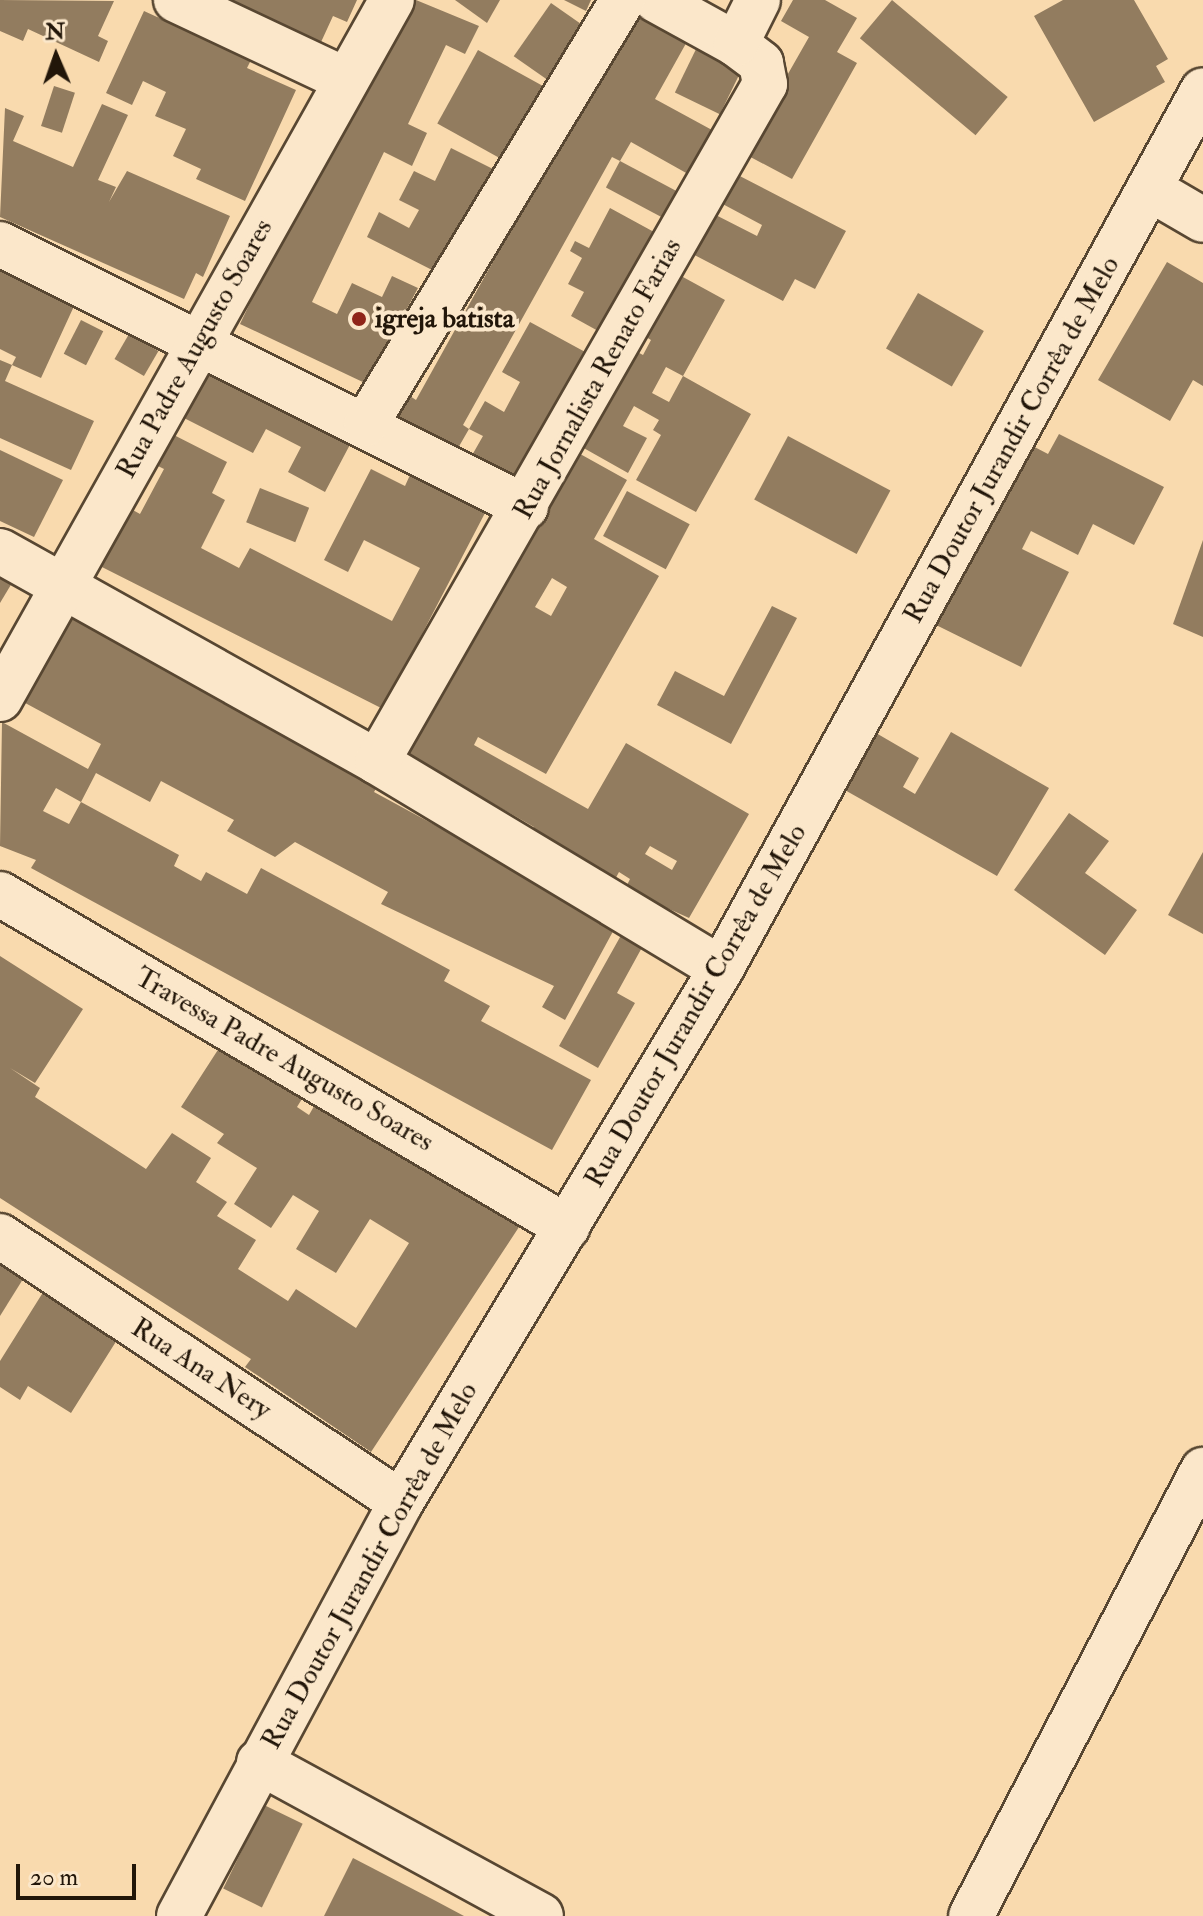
<!DOCTYPE html>
<meta charset="utf-8">
<style>
body{margin:0}
#map{position:relative;width:1203px;height:1916px;overflow:hidden;background:#f9daae;font-family:"IM FELL Double Pica",serif}
div>[style]{position:absolute}
[style*='--x']{left:calc(var(--x)*1px);top:calc(var(--y)*1px);width:calc(var(--w)*1px);rotate:calc(var(--a)*1deg)}
.building>*{inset:0;background:#927c5f;transform-origin:0 0}
.roads{filter:drop-shadow(2px 0 #584732) drop-shadow(-2px 0 #584732) drop-shadow(0 2px #584732) drop-shadow(0 -2px #584732)}
.minor>*{height:44px;margin:-22px;padding:0 22px;transform-origin:22px;border-radius:22px;background:#fbe7ca}
.dots>*{width:22px;height:22px;translate:-50% -50%;box-sizing:border-box;border:4px solid #fbe7ca;border-radius:50%}
span{translate:-50% -50%;white-space:nowrap;text-align:center;line-height:1.15;-webkit-text-stroke:8px #fbe7ca;paint-order:stroke}
.poi-label{font-size:28px;color:#221609;font-weight:700}
.left{translate:0 -50%;text-align:left}
.street-label{font-size:28px;color:#221609}
.north{position:absolute;left:16px;top:16px;width:80px;height:80px;-webkit-text-stroke:6px #fbe7ca;paint-order:stroke;rotate:358deg;font-size:22px;font-weight:700;line-height:32px;text-align:center;color:#221609}
.north::after{content:'';display:block;margin:auto;width:28px;height:36px;background:#221609;clip-path:polygon(50% 0,100% 100%,50% 72%,0 100%)}
.scale{position:absolute;left:16px;top:1864px;width:120px;height:36px;box-sizing:border-box;border:4px solid #221609;border-top:0;padding-left:10px;font-size:24px;line-height:28px;white-space:nowrap;color:#221609;-webkit-text-stroke:6px #fbe7ca;paint-order:stroke}
</style>
<div id="map">
<div class="building">
<i style="clip-path:polygon(0 0,114px 1px,98px 36px,108px 41px,99px 62px,28px 29px,23px 41px,0 31px)"></i>
<i style="clip-path:polygon(228px 0,357px 0,347px 22px,333px 16px,316px 53px,223px 11px)"></i>
<i style="clip-path:polygon(416px 0,479px 26px,465px 54px,446px 45px,408px 124px,427px 133px,412px 166px,384px 152px,312px 302px,337px 314px,352px 283px,382px 297px,392px 276px,418px 288px,367px 384px,240px 324px,349px 96px)"></i>
<i style="clip-path:polygon(455px 0,500px 0,487px 23px)"></i>
<i style="clip-path:polygon(564px 0,591px 0,586px 11px)"></i>
<i style="clip-path:polygon(793px 0,825px 0,857px 18px,837px 52px,857px 63px,792px 179px,743px 153px,809px 37px,781px 21px)"></i>
<i style="left:892px;top:0;width:151px;height:50px;rotate:40deg"></i>
<i style="clip-path:polygon(1063px 0,1134px 0,1168px 59px,1156px 66px,1165px 82px,1094px 122px,1034px 16px)"></i>
<i style="left:551px;top:3px;width:45px;height:65px;rotate:35deg"></i>
<i style="clip-path:polygon(634px 8px,689px 38px,655px 99px,712px 130px,688px 174px,631px 142px,620px 161px,612px 157px,463px 425px,469px 429px,485px 401px,504px 412px,520px 382px,502px 372px,530px 322px,587px 353px,515px 481px,471px 457px,483px 436px,469px 429px,450px 462px,387px 428px,407px 394px,416px 400px)"></i>
<i style="clip-path:polygon(144px 11px,251px 60px,247px 68px,296px 90px,245px 201px,196px 179px,201px 169px,173px 156px,186px 129px,155px 116px,166px 92px,143px 81px,132px 105px,106px 93px)"></i>
<i style="left:699px;top:43px;width:50px;height:55px;rotate:26deg"></i>
<i style="left:478px;top:50px;width:81px;height:84px;rotate:29deg"></i>
<i style="left:54px;top:86px;width:22px;height:42px;rotate:18deg"></i>
<i style="clip-path:polygon(102px 104px,128px 115px,98px 180px,116px 187px,109px 202px,127px 171px,230px 216px,203px 277px,196px 273px,184px 299px,0 217px,5px 108px,24px 116px,13px 141px,73px 167px)"></i>
<i style="clip-path:polygon(451px 148px,493px 169px,440px 274px,367px 237px,379px 212px,409px 228px,419px 210px,399px 200px,414px 171px,435px 181px)"></i>
<i style="left:620px;top:161px;width:66px;height:30px;rotate:28deg"></i>
<i style="clip-path:polygon(732px 172px,846px 231px,815px 289px,795px 279px,783px 301px,681px 248px,702px 208px,757px 236px,762px 225px,717px 201px)"></i>
<i style="clip-path:polygon(610px 208px,654px 232px,600px 332px,571px 316px,584px 292px,568px 284px,582px 258px,570px 251px,575px 241px,589px 248px)"></i>
<i style="clip-path:polygon(1167px 262px,1203px 283px,1203px 386px,1193px 380px,1170px 421px,1098px 380px)"></i>
<i style="clip-path:polygon(0 271px,75px 304px,41px 378px,12px 365px,16px 357px,0 349px)"></i>
<i style="clip-path:polygon(672px 271px,725px 300px,683px 376px,666px 367px,652px 393px,669px 402px,683px 376px,751px 414px,696px 512px,636px 480px,661px 435px,653px 430px,659px 420px,634px 406px,623px 426px,647px 438px,628px 473px,573px 442px,628px 347px,643px 355px,651px 340px,638px 332px)"></i>
<i style="left:918px;top:293px;width:76px;height:64px;rotate:30deg"></i>
<i style="left:81px;top:320px;width:25px;height:38px;rotate:27deg"></i>
<i style="left:129px;top:334px;width:34px;height:29px;rotate:30deg"></i>
<i style="clip-path:polygon(0 360px,12px 365px,5px 381px,94px 421px,71px 470px,0 438px)"></i>
<i style="clip-path:polygon(210px 362px,354px 437px,325px 492px,288px 472px,301px 447px,266px 429px,253px 453px,182px 417px)"></i>
<i style="clip-path:polygon(162px 429px,227px 462px,212px 493px,225px 500px,201px 548px,239px 568px,250px 548px,392px 621px,420px 568px,364px 540px,348px 572px,324px 560px,371px 469px,405px 486px,410px 475px,485px 513px,383px 709px,92px 562px,122px 504px,140px 514px,164px 469px,146px 460px)"></i>
<i style="clip-path:polygon(1059px 434px,1164px 487px,1134px 545px,1093px 524px,1078px 555px,1031px 531px,1022px 549px,1069px 572px,1021px 667px,932px 623px,1025px 442px,1048px 454px)"></i>
<i style="left:788px;top:436px;width:116px;height:72px;rotate:28deg"></i>
<i style="clip-path:polygon(0 450px,63px 480px,34px 537px,0 521px)"></i>
<i style="clip-path:polygon(evenodd,573px 450px,627px 480px,594px 539px,659px 576px,546px 774px,478px 737px,474px 745px,588px 809px,626px 743px,749px 814px,689px 918px,625px 889px,630px 879px,619px 872px,613px 883px,529px 835px,534px 827px,403px 752px,573px 450px,552px 578px,567px 587px,551px 616px,535px 607px,552px 578px,573px 450px,650px 846px,677px 861px,672px 870px,645px 854px,650px 846px)"></i>
<i style="left:260px;top:488px;width:53px;height:37px;rotate:22deg"></i>
<i style="left:627px;top:491px;width:71px;height:51px;rotate:28deg"></i>
<i style="clip-path:polygon(1203px 540px,1203px 637px,1173px 624px)"></i>
<i style="clip-path:polygon(0 569px,15px 578px,0 603px)"></i>
<i style="clip-path:polygon(772px 606px,797px 618px,731px 744px,657px 705px,675px 671px,724px 696px)"></i>
<i style="clip-path:polygon(64px 611px,380px 782px,374px 792px,617px 924px,565px 1020px,542px 1007px,554px 986px,381px 904px,388px 892px,295px 842px,275px 857px,227px 831px,234px 820px,161px 781px,150px 802px,96px 773px,81px 802px,56px 788px,43px 811px,69px 824px,81px 802px,179px 855px,174px 866px,201px 881px,206px 872px,247px 894px,261px 868px,450px 970px,444px 981px,490px 1006px,481px 1021px,591px 1080px,552px 1150px,31px 868px,36px 860px,0 846px,2px 722px,88px 769px,101px 744px,16px 698px)"></i>
<i style="clip-path:polygon(951px 732px,1049px 788px,997px 876px,843px 789px,876px 733px,919px 758px,903px 787px,915px 794px)"></i>
<i style="clip-path:polygon(1069px 813px,1109px 841px,1085px 873px,1137px 910px,1105px 955px,1014px 890px)"></i>
<i style="clip-path:polygon(1203px 852px,1203px 934px,1168px 915px)"></i>
<i style="clip-path:polygon(624px 930px,645px 942px,617px 993px,635px 1003px,598px 1068px,559px 1046px)"></i>
<i style="clip-path:polygon(0 956px,83px 1009px,35px 1083px,10px 1068px,40px 1088px,35px 1097px,146px 1169px,172px 1133px,211px 1158px,196px 1182px,227px 1202px,217px 1216px,256px 1240px,238px 1269px,288px 1301px,296px 1289px,356px 1328px,409px 1243px,370px 1219px,336px 1273px,296px 1249px,319px 1211px,293px 1195px,271px 1228px,234px 1204px,257px 1168px,217px 1143px,224px 1134px,181px 1107px,223px 1042px,305px 1094px,297px 1107px,309px 1115px,317px 1101px,519px 1227px,371px 1452px,245px 1367px,251px 1359px,0 1198px)"></i>
<i style="clip-path:polygon(0 1254px,28px 1271px,0 1316px)"></i>
<i style="clip-path:polygon(47px 1286px,122px 1332px,71px 1413px,28px 1386px,20px 1400px,0 1387px,0 1361px)"></i>
<i style="left:264px;top:1805px;width:43px;height:93px;rotate:26deg"></i>
<i style="clip-path:polygon(353px 1858px,434px 1900px,464px 1916px,324px 1916px)"></i>
</div>
<div class="roads">
<div class="minor">
<i style="--x:176;--y:0;--w:188;--a:25.2"></i>
<i style="--x:656;--y:0;--w:91;--a:28.8"></i>
<i style="--x:1150;--y:189;--w:61;--a:30.3"></i>
<i style="--x:0;--y:244;--w:588;--a:26.57"></i>
<i style="--x:366;--y:424;--w:496;--a:-58.8"></i>
<i style="--x:0;--y:551;--w:432;--a:29.2"></i>
<i style="--x:377;--y:762;--w:401;--a:31"></i>
<i style="--x:0;--y:699;--w:801;--a:-60.72"></i>
<i style="--x:377;--y:762;--w:781;--a:-60.22"></i>
<i style="--x:765;--y:84;--w:21;--a:-101"></i>
<i style="--x:761;--y:63;--w:31;--a:-143"></i>
<i style="--x:736;--y:44;--w:49;--a:-63.4"></i>
<i style="--x:0;--y:894;--w:658;--a:30.43"></i>
<i style="--x:0;--y:1236;--w:481;--a:33.6"></i>
<i style="--x:259;--y:1762;--w:321;--a:28.6"></i>
<i style="--x:179;--y:1916;--w:470;--a:-61.8"></i>
<i style="--x:401;--y:1502;--w:622;--a:-59.02"></i>
<i style="--x:721;--y:969;--w:1002;--a:-61.26"></i>
<i style="--x:971;--y:1916;--w:503;--a:-62.52"></i>
</div>
</div>
<div class="dots">
<i style="left:359px;top:319px;background:#8f2418"></i>
</div>
<div class="poi-label">
<span class="left" style="left:375px;top:319px">igreja batista</span>
</div>
<div class="street-label">
<span style="left:195px;top:349px;rotate:-61deg">Rua Padre Augusto Soares</span>
<span style="left:598px;top:379px;rotate:-61deg">Rua Jornalista Renato Farias</span>
<span style="left:1012px;top:440px;rotate:-61deg">Rua Doutor Jurandir Corrêa de Melo</span>
<span style="left:696px;top:1006px;rotate:-60deg">Rua Doutor Jurandir Corrêa de Melo</span>
<span style="left:284px;top:1060px;rotate:30deg">Travessa Padre Augusto Soares</span>
<span style="left:201px;top:1369px;rotate:33deg">Rua Ana Nery</span>
<span style="left:370px;top:1566px;rotate:-61deg">Rua Doutor Jurandir Corrêa de Melo</span>
</div>
<div class="north">N</div>
<div class="scale">20 m</div>
</div>
